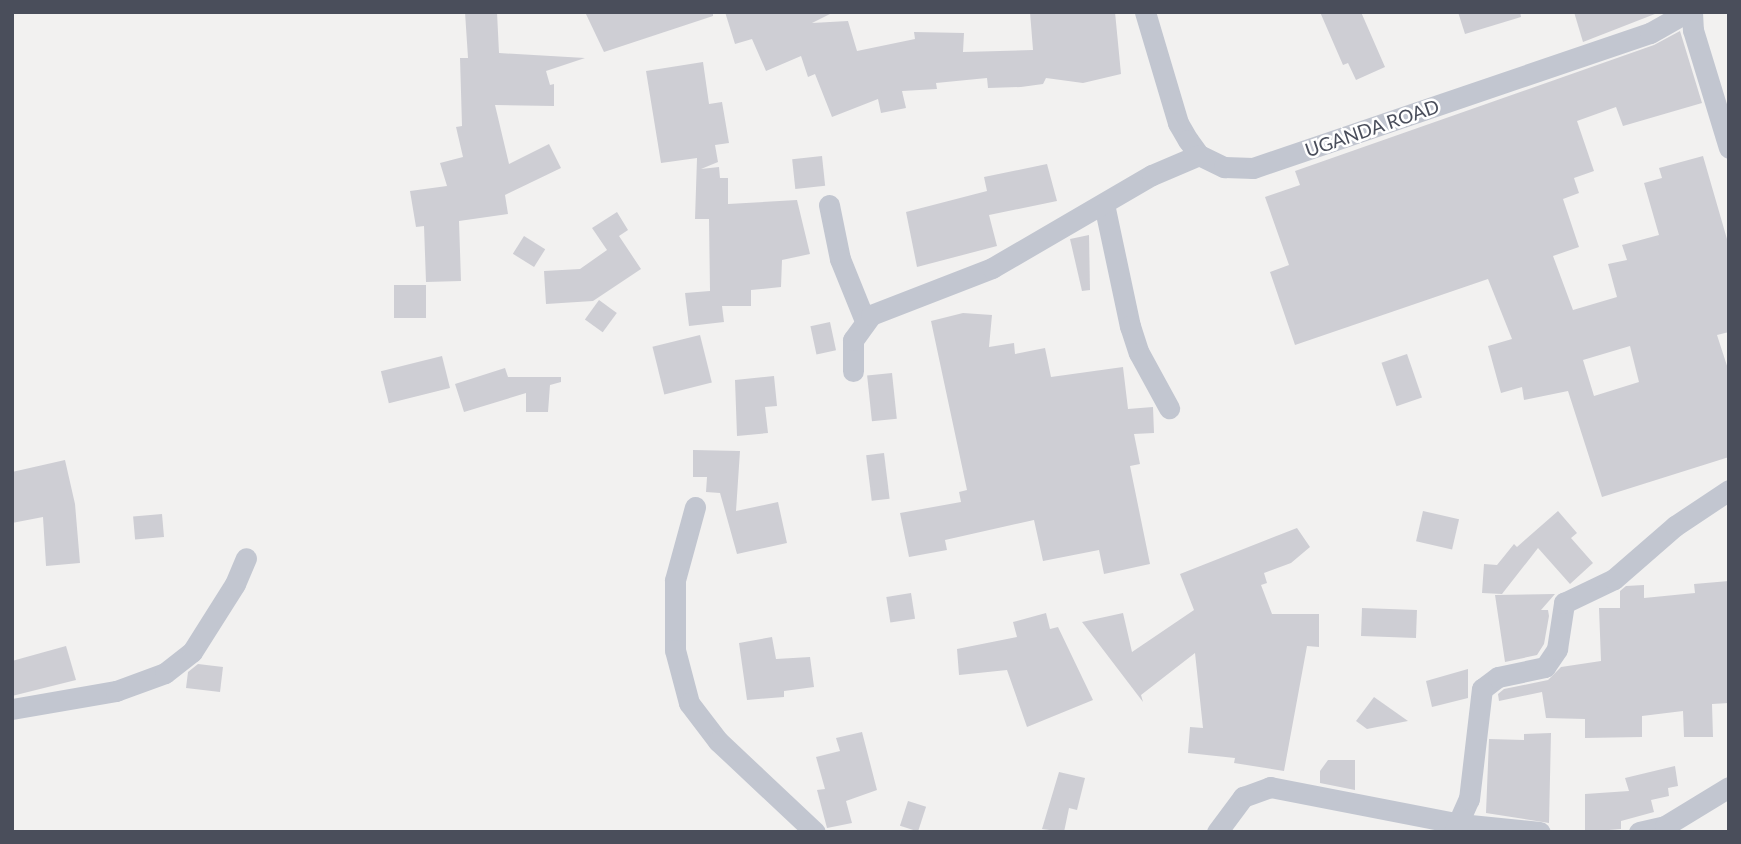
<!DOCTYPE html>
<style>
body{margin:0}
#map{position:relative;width:1741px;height:844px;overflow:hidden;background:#f2f1f0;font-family:Lato,sans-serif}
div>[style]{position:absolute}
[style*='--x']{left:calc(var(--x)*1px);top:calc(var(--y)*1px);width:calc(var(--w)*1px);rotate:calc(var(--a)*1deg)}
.building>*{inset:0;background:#ceced4;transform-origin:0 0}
.street>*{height:21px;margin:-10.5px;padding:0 10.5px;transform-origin:10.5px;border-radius:10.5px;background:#c2c6d0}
span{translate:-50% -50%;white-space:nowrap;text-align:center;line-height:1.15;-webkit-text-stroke:5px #fff;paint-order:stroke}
.street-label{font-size:19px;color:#4a4e5b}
.frame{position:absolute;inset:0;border:14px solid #4a4e5b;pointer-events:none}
</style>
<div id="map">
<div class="building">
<i style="clip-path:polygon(465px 12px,497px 12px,499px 53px,585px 58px,546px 71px,550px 85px,554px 84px,554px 106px,495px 105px,509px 164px,549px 144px,561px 168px,505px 195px,508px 214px,459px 221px,461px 281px,426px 282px,424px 226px,416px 227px,410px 191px,447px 186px,440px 163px,463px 157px,456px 127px,462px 126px,460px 58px,468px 58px)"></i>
<i style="clip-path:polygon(585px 12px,713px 12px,713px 16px,604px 52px)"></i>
<i style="clip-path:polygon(725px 12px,834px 12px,812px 23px,848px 21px,857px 51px,915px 39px,914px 32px,964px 33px,963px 52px,1033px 50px,1030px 12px,1115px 12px,1121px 74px,1083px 83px,1046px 78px,1043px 84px,1021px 87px,988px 88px,987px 78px,936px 83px,937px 89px,902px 91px,906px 108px,881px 113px,878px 99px,832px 117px,815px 74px,808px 77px,801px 56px,766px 71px,752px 39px,735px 44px)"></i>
<i style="clip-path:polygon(1320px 12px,1361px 12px,1385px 67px,1356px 80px,1348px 63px,1343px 65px)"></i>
<i style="clip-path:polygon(1458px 12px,1520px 12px,1521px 17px,1465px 34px)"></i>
<i style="clip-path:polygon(1574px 12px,1660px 12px,1583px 42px)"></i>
<i style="clip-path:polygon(evenodd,1680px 31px,1702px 103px,1623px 126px,1616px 107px,1577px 121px,1594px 171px,1574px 178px,1579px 193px,1563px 199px,1579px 247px,1553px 256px,1573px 310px,1617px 297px,1608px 264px,1627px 260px,1622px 245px,1659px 235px,1644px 183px,1662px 178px,1659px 168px,1703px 156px,1729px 246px,1729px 332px,1717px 335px,1729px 372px,1729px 457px,1602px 497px,1568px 391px,1524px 400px,1522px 387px,1501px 393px,1488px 346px,1512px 339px,1488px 279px,1295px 345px,1270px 272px,1289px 265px,1265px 197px,1300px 185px,1295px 171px,1654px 45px,1680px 31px,1630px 346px,1639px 382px,1594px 396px,1583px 360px,1630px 346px)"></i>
<i style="clip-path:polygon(703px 62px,709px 104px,722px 102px,729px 143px,715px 145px,718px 162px,701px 169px,719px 167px,720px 178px,728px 178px,728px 204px,797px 200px,810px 254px,782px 260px,781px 287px,751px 290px,751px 306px,722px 306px,724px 322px,689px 326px,685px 293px,710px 291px,709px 219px,695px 219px,697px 158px,661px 163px,646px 71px)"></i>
<i style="left:822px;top:156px;width:30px;height:30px;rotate:84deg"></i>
<i style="clip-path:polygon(1047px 164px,1057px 201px,989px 215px,997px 246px,917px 267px,906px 212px,987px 191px,984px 177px)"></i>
<i style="clip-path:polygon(617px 212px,628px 230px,619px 236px,641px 269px,593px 301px,546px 304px,544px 271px,580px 269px,607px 250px,592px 228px)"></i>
<i style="clip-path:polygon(1089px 235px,1090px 290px,1082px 291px,1070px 239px)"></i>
<i style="left:524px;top:236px;width:25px;height:21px;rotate:32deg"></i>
<i style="left:394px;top:285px;width:32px;height:33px"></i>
<i style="left:599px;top:300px;width:22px;height:24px;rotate:36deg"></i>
<i style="clip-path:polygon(963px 313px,992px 315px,989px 347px,1014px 343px,1015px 354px,1045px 348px,1051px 377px,1123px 367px,1128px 409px,1153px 407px,1154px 433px,1134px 434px,1140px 464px,1130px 466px,1150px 564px,1104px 574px,1099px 550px,1043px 561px,1034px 520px,945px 540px,947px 550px,909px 557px,900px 513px,961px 502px,959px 492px,967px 490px,931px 321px)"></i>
<i style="left:830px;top:322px;width:29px;height:20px;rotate:78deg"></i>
<i style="left:700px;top:335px;width:49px;height:49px;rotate:76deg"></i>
<i style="left:1407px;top:354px;width:46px;height:27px;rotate:71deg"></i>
<i style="left:442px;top:356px;width:33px;height:63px;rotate:76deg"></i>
<i style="clip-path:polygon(505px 368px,508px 377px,561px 377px,561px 382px,550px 385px,548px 412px,526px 412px,526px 393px,464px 412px,455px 384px)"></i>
<i style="left:892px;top:373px;width:46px;height:25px;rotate:84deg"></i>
<i style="clip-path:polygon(774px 376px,777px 406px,765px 407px,768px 433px,737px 436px,735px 380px)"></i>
<i style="clip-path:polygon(693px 450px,740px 451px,736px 511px,778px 502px,787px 543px,737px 554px,720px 493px,706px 492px,707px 477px,693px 477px)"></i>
<i style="left:884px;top:453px;width:46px;height:18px;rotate:83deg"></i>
<i style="clip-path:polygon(65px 460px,75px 504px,80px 563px,46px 566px,43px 517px,12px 523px,12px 472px)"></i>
<i style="left:1423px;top:511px;width:37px;height:31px;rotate:13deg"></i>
<i style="clip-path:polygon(1558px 511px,1577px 533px,1571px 538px,1593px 563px,1570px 584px,1538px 548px,1502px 594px,1482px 593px,1484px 564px,1497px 565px,1514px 544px,1517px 547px)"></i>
<i style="left:162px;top:514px;width:23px;height:29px;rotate:85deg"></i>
<i style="clip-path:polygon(1297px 528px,1310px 547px,1291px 563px,1264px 573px,1267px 583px,1261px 585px,1272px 614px,1319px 614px,1319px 647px,1307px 646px,1284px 771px,1234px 763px,1235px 758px,1188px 753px,1190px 727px,1203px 728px,1195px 653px,1141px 695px,1143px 702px,1082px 622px,1123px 613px,1132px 652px,1194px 610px,1180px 574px)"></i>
<i style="clip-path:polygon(1729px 581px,1729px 703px,1712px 704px,1713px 737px,1684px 737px,1683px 711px,1642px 716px,1642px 737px,1585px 738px,1585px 719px,1546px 718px,1542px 692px,1499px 701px,1498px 694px,1504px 689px,1548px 680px,1561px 667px,1601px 661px,1599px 608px,1620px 608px,1620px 591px,1626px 586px,1644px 585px,1644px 598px,1695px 593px,1694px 584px)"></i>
<i style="left:911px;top:593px;width:26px;height:25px;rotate:81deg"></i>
<i style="clip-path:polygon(1555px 594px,1541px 610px,1548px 610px,1549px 616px,1544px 644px,1537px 655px,1505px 662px,1495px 595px)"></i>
<i style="left:1362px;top:608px;width:55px;height:28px;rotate:2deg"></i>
<i style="clip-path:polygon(1046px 613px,1050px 629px,1058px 627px,1093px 700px,1027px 727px,1007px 670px,959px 675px,957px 649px,1017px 637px,1013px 622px)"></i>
<i style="clip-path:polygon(772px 637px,776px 659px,810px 657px,814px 687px,784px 691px,784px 697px,747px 700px,739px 643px)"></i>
<i style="clip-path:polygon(66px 646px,76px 680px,12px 696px,12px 661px)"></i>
<i style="clip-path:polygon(198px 664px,223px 667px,220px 692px,186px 688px,188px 672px)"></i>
<i style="clip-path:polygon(1468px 669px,1468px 698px,1432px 707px,1426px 681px)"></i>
<i style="clip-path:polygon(1374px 697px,1408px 721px,1367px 729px,1356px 721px)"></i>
<i style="clip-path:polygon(862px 732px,877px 790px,846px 801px,852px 823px,827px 828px,817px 790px,825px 789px,816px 757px,840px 751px,836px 738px)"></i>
<i style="clip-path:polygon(1551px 733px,1549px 823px,1486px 813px,1489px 739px,1524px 740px,1524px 734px)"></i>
<i style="clip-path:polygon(1328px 760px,1355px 760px,1355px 790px,1320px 783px,1320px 771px)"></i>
<i style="clip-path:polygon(1675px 766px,1678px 786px,1668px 788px,1669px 796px,1651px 800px,1654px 812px,1621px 821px,1621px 829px,1585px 832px,1585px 794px,1629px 791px,1625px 778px)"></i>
<i style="clip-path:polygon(1059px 772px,1085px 778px,1077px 810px,1069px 808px,1064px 832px,1042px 829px)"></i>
<i style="left:908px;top:801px;width:19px;height:26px;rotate:18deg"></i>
</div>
<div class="street">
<i style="--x:1145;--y:12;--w:116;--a:73.4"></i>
<i style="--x:1178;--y:123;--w:20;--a:60"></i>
<i style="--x:1188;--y:140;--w:19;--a:54"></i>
<i style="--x:1199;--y:155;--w:28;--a:26"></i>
<i style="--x:1224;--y:167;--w:29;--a:2"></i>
<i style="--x:1253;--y:168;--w:419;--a:-18.8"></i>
<i style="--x:1650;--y:33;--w:43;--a:-29.6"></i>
<i style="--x:1692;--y:12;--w:18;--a:87"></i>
<i style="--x:1693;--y:30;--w:123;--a:73"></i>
<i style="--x:1104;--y:204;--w:125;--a:78"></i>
<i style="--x:1130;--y:326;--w:28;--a:72"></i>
<i style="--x:1139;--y:353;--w:63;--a:61.4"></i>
<i style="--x:829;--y:205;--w:55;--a:78.5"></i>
<i style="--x:840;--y:259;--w:67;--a:68"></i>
<i style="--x:853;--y:371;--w:31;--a:-90"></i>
<i style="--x:853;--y:340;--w:31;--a:-54"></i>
<i style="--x:871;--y:315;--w:130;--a:-21.2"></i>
<i style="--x:992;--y:268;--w:185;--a:-30.2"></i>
<i style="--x:1152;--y:175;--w:51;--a:-23.1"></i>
<i style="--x:695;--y:507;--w:76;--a:105.3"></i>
<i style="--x:675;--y:580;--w:70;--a:90"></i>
<i style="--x:675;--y:650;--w:55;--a:75.2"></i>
<i style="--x:689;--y:703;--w:48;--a:52.7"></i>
<i style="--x:718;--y:741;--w:133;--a:43.2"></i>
<i style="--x:12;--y:709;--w:106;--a:-9.8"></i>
<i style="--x:116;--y:691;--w:52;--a:-20.2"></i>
<i style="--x:165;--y:673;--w:34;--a:-38"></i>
<i style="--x:192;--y:652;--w:80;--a:-57.7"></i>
<i style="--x:235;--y:584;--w:28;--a:-67"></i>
<i style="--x:1217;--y:832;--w:44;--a:-53.4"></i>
<i style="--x:1243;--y:797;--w:29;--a:-20"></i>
<i style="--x:1270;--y:787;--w:194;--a:11"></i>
<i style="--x:1460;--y:824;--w:80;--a:5.7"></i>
<i style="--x:1454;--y:832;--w:36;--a:-66"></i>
<i style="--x:1469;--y:799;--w:111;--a:-83.3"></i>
<i style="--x:1482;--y:689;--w:20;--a:-37"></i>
<i style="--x:1498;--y:677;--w:48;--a:-12"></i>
<i style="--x:1545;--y:667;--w:22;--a:-56"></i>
<i style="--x:1557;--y:649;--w:47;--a:-81.3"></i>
<i style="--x:1564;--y:603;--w:55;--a:-25.6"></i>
<i style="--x:1614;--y:579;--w:81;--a:-41"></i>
<i style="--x:1675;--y:526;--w:65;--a:-33.7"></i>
<i style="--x:1639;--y:832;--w:27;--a:-13"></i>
<i style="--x:1665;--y:826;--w:75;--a:-31.4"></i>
</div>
<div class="street-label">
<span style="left:1372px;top:128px;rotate:-19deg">UGANDA ROAD</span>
</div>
<div class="frame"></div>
</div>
